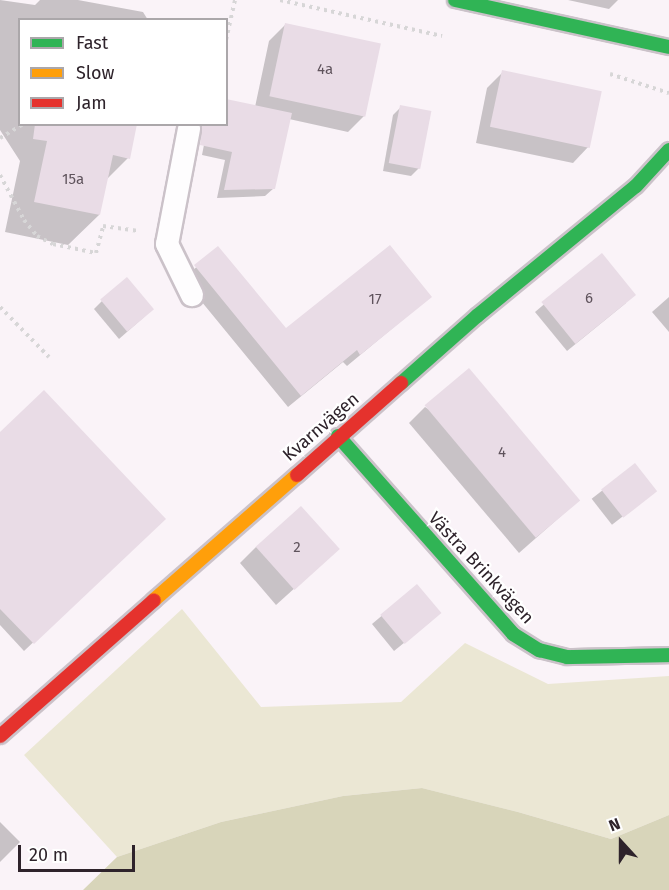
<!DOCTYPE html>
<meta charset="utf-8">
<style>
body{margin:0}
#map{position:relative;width:669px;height:890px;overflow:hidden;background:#faf3f8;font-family:"Fira Sans",sans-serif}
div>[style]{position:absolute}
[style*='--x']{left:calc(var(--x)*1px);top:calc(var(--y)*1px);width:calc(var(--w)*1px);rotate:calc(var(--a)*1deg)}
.green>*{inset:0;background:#ebe7d4}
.forest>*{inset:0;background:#d8d5ba}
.shadow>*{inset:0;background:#0003;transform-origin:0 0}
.building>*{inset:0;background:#e9dce6;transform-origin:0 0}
.path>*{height:4px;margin-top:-2px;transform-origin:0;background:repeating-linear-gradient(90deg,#d7d6d7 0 3px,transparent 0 7.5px)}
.roads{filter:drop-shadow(2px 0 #cbc2c9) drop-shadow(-2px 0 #cbc2c9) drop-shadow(0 2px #cbc2c9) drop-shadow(0 -2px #cbc2c9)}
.lane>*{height:22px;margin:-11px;padding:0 11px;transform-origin:11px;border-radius:11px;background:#fefdfe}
.fast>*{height:14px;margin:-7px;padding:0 7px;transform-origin:7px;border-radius:7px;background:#30b455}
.slow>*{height:14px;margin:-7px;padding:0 7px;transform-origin:7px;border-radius:7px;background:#ff9f0a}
.jam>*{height:14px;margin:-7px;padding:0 7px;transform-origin:7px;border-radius:7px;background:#e5322d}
span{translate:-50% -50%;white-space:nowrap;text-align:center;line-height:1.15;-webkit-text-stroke:4.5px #fff;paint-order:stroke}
.number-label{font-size:15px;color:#5f535c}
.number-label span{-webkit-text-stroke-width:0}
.street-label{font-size:18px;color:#2e232b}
.legend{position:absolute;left:18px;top:18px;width:210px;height:108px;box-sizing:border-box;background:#fff;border:2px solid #aba7aa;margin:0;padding:8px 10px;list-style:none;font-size:18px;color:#2e232b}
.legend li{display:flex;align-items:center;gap:12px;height:30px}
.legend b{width:30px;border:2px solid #aba7aa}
.north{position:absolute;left:591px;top:812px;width:60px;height:60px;-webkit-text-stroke:4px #fff;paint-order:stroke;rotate:339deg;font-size:16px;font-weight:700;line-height:24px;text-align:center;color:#2e232b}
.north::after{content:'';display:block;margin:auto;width:21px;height:27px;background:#2e232b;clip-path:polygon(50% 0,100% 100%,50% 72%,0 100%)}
.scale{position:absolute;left:18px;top:845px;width:117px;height:27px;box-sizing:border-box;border:3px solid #2e232b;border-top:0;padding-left:8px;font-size:18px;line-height:21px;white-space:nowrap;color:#2e232b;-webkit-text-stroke:4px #fff;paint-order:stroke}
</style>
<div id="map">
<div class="green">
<i style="clip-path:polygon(182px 609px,261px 707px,401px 702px,465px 643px,548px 684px,669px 676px,669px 815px,611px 839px,518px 812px,422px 788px,343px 796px,221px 822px,117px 857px,24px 755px)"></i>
</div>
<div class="forest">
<i style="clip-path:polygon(422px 788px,518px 812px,611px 839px,669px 815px,669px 890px,83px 890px,117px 857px,221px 822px,343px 796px)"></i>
</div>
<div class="shadow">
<i style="clip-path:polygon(0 0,35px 5px,40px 0,78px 0,143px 12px,148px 20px,20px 20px,20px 124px,136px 124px,128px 158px,106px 180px,99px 215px,68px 245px,5px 232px,20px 161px,0 130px)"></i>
<i style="clip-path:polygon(568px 0,618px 0,609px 9px)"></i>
<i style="clip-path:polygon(285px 25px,365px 115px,348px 132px,289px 119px,274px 188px,265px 196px,217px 198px,225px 160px,202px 155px,208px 124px,226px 124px,255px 107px,269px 41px)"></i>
<i style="clip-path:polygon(503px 72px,589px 146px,573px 163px,476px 143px,487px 88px)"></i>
<i style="clip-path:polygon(401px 107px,419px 168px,411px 176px,383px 171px,393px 115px)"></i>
<i style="clip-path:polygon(218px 248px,286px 330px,430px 297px,347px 366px,343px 362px,288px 407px,183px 279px)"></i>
<i style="clip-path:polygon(602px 255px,626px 303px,567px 351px,535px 312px)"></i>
<i style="clip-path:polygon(669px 297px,669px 332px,652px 312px)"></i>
<i style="clip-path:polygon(102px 301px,144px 317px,119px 339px,94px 309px)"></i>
<i style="clip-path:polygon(425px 407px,578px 501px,519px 553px,409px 423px)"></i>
<i style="clip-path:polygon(0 434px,164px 519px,24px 651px,0 625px)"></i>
<i style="left:635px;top:465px;width:33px;height:55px;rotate:52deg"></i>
<i style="clip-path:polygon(256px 547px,338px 549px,276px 605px,240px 563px)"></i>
<i style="clip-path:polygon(417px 586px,431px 621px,394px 651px,372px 624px)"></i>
<i style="clip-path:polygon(0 822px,20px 842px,0 862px)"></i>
</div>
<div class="building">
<i style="left:285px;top:23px;width:98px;height:75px;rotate:12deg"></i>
<i style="left:502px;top:70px;width:102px;height:58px;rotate:12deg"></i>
<i style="clip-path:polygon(226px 99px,292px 113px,275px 189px,224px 190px,232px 152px,200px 145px,202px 124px,226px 124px)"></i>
<i style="left:400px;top:105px;width:32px;height:59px;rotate:11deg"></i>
<i style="clip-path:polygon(35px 124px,137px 124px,130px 159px,113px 155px,100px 215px,34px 202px,47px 141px,33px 139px)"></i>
<i style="clip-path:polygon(390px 245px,432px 297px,360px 355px,357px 350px,301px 396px,194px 265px,218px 246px,286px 328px)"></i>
<i style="left:602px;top:253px;width:54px;height:78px;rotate:51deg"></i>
<i style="left:127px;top:277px;width:42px;height:35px;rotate:50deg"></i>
<i style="left:469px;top:368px;width:173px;height:58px;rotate:50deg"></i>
<i style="clip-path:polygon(44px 390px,166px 519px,34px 644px,0 609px,0 432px)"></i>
<i style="left:635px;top:463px;width:36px;height:43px;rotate:52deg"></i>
<i style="left:301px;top:506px;width:58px;height:61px;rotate:48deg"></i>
<i style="left:417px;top:584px;width:38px;height:48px;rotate:50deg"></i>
</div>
<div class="path">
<i style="--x:280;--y:0;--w:166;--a:12.5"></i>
<i style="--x:226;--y:40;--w:41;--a:-77.3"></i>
<i style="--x:610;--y:74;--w:62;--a:17.9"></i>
<i style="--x:0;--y:138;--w:27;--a:-31"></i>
<i style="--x:0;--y:175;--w:51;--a:61.9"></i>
<i style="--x:24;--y:220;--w:21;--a:51"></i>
<i style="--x:37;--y:236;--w:18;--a:27"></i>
<i style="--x:53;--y:244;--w:44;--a:11.8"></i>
<i style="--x:96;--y:253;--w:28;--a:-75"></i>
<i style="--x:103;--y:226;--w:36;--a:8"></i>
<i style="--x:0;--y:307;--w:70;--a:45.6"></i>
</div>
<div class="roads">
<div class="lane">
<i style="--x:189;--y:129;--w:117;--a:100.8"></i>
<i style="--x:167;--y:244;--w:57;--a:63.9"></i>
</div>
<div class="fast">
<i style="--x:455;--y:0;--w:219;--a:12.4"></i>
<i style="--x:401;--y:383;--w:101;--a:-41.4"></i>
<i style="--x:477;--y:316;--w:205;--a:-39.3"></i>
<i style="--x:636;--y:186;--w:49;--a:-47.5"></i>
<i style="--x:338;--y:436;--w:264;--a:48.5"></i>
<i style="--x:513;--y:634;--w:31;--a:32"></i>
<i style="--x:539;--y:650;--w:29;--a:14"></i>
<i style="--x:567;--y:657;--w:102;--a:-1.1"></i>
</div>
<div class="slow">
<i style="--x:154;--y:600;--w:190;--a:-41.2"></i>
</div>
<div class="jam">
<i style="--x:297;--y:475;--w:139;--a:-41.5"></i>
<i style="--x:0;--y:736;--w:205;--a:-41.4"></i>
</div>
</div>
<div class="number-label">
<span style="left:325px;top:70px">4a</span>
<span style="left:73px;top:180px">15a</span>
<span style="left:589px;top:299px">6</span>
<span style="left:375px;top:300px">17</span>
<span style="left:502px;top:453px">4</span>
<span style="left:297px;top:548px">2</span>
</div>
<div class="street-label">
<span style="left:321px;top:427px;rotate:-41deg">Kvarnvägen</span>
<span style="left:481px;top:568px;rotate:47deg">Västra Brinkvägen</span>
</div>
<ul class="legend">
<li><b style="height:8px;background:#30b455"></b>Fast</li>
<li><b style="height:8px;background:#ff9f0a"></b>Slow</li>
<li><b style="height:8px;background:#e5322d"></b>Jam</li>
</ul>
<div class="north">N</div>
<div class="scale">20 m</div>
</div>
